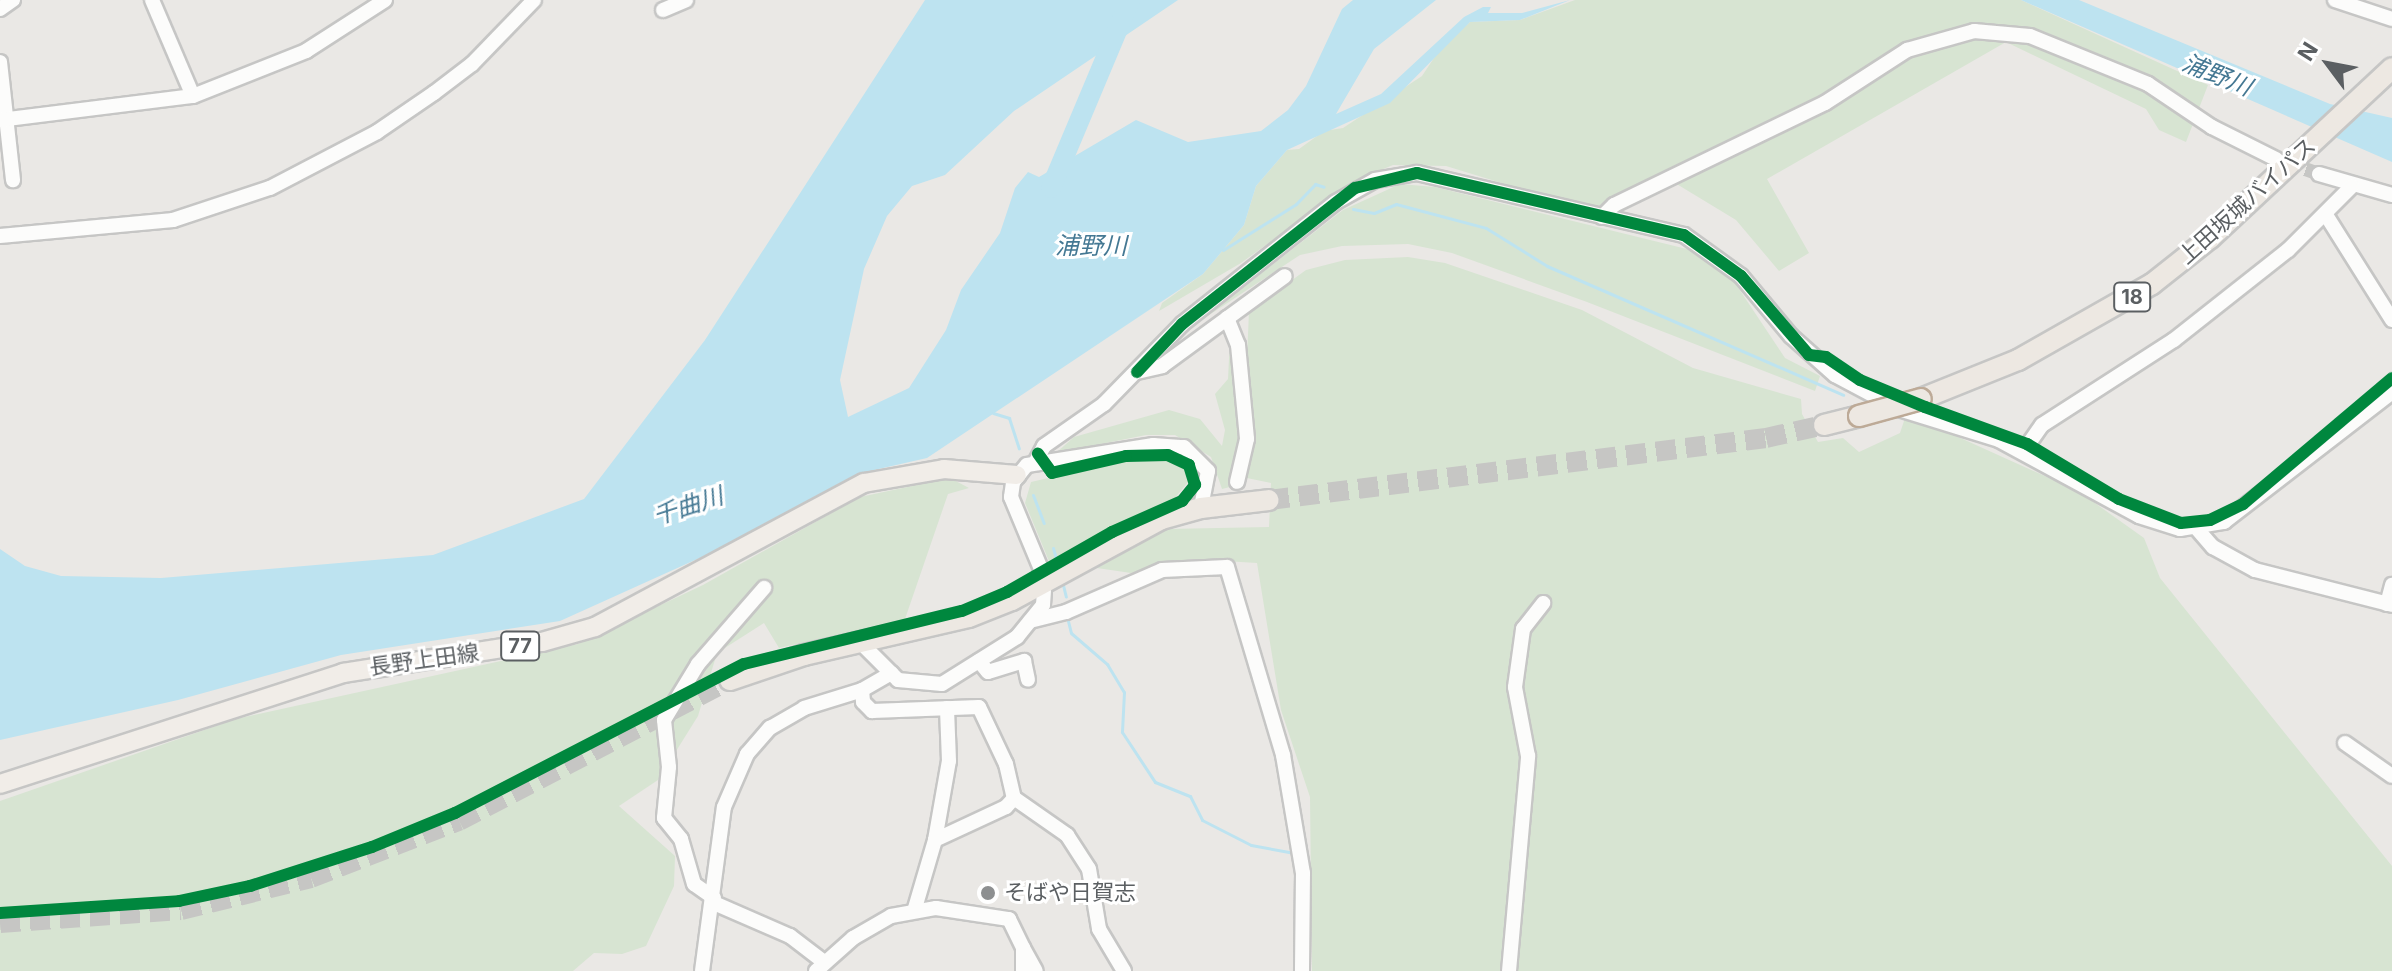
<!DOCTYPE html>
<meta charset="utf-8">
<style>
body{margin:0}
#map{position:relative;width:2392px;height:971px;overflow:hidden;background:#eae8e5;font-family:Inter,"Noto Sans JP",sans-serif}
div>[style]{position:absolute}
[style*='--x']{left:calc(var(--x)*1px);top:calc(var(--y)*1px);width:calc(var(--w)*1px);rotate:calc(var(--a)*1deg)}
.green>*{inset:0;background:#d7e4d2}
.water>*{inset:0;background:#bde3f0}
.stream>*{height:3px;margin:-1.5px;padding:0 1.5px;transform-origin:1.5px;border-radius:1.5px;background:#bde3f0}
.river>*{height:20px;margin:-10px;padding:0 10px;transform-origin:10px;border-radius:10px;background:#bde3f0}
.minor-tunnel>*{height:14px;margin-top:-7px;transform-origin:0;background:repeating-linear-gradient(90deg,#c6c6c4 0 14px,transparent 0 21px)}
.highway-tunnel>*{height:20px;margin-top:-10px;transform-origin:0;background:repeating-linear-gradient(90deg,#c6c6c4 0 20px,transparent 0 30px)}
.roads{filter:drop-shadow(2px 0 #c6c6c5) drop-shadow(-2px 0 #c6c6c5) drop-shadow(0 2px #c6c6c5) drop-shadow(0 -2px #c6c6c5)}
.minor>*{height:14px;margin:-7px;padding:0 7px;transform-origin:7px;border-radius:7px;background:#fcfcfb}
.major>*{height:18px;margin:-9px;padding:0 9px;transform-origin:9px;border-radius:9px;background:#f1ede8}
.highway>*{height:20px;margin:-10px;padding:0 10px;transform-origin:10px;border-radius:10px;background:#ede8e2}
.bridges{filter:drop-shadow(2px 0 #bdaa97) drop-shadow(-2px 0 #bdaa97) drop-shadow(0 2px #bdaa97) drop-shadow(0 -2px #bdaa97)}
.highway-bridge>*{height:20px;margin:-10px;padding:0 10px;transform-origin:10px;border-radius:10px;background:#ede8e2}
.cycleway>*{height:12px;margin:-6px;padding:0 6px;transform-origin:6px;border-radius:6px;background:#00873e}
.dots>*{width:22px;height:22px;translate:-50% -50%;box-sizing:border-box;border:4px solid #fff;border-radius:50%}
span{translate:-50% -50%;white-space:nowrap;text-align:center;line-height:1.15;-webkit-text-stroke:6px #fff;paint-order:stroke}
.shield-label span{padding:2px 6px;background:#fff;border:2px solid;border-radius:6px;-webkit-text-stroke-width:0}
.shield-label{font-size:20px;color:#5b5f62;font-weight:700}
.street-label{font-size:22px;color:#5b5f62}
.poi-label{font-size:22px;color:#5b5f62}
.left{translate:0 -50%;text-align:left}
.water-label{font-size:24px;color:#447893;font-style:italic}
.north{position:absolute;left:2288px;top:24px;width:80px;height:80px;-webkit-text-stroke:6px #fff;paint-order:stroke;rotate:302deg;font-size:22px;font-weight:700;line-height:32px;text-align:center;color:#5b5f62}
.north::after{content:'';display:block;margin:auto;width:28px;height:36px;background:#5b5f62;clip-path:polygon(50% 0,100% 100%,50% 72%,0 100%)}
</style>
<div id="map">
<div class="green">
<i style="clip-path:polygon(1575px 0,2021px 0,2208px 85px,2186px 142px,2159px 130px,2146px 109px,2006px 42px,1767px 179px,1809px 253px,1779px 271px,1736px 220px,1675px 183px,1606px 209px,1547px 197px,1446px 166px,1393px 165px,1352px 182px,1241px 263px,1159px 311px,1162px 303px,1203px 274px,1244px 225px,1256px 186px,1287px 150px,1299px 149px,1324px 131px,1343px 128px,1422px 76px,1442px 46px,1470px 22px,1520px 20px)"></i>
<i style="clip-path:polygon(1400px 184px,1435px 187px,1699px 252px,1735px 283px,1785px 358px,1820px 376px,1815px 391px,1587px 302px,1452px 253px,1408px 244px,1342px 246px,1300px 255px,1200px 321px,1343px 210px)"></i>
<i style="clip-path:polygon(1408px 257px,1445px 263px,1582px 310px,1693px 368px,1801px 399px,1802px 414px,1818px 442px,1843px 438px,1859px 452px,1900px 433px,1905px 418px,1945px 431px,2078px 491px,2144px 538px,2160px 578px,2392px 866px,2392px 971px,1312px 971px,1310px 797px,1281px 710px,1257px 563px,1192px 559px,1131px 573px,1097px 568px,1167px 529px,1269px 527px,1271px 483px,1242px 477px,1249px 311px,1306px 270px,1345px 260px)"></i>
<i style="clip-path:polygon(1230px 339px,1244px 439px,1234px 486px,1222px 489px,1211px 457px,1175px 435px,1146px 435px,1056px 453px,1074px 437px,1169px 410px,1200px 419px,1222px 446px,1225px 430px,1215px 394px,1228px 379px)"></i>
<i style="clip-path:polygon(1167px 457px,1188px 467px,1193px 476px,1170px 504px,1102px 532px,1051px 566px,1025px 503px,1031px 482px,1126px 460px)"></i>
<i style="clip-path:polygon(950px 478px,969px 488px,948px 494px,905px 619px,779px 648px,764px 623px,717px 653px,698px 716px,658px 780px,619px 806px,675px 856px,674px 886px,646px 946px,622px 954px,594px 953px,573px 971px,0 971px,0 801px,236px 719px,578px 644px,703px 585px,860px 497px)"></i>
</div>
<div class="water">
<i style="clip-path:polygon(925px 0,1178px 0,1014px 111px,945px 175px,912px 186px,887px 216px,864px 269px,840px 380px,848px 417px,909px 388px,946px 330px,961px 290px,1000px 233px,1015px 188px,1028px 172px,1039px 177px,1136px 120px,1188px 142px,1261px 131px,1288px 110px,1306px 86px,1342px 9px,1353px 0,1436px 0,1374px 49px,1336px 114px,1381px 94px,1464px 17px,1483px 7px,1491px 7px,1488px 13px,1522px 13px,1570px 0,1520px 20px,1470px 22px,1390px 103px,1287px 150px,1256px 186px,1244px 225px,1203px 274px,927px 458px,861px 473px,715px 551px,560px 621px,341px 655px,178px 700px,0 740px,0 549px,25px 566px,61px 576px,161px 578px,433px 555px,584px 499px,705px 340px)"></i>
<i style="clip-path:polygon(2021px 0,2079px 0,2330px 104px,2392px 118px,2392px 162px)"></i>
</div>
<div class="stream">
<i style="--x:1353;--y:209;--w:21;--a:11"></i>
<i style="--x:1374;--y:213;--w:24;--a:-22"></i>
<i style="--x:1396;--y:204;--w:93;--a:14.9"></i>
<i style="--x:1486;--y:228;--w:72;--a:31.9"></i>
<i style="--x:1547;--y:266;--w:323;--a:23.5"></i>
<i style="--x:1223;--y:250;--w:86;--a:-32.2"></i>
<i style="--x:1296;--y:204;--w:28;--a:-46"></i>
<i style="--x:1315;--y:184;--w:9;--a:18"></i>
<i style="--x:993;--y:413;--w:17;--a:17"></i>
<i style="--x:1009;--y:418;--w:32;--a:72"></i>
<i style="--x:1033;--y:495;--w:30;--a:69"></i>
<i style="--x:1053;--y:548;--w:19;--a:74"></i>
<i style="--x:1062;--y:581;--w:16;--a:76"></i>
<i style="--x:1068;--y:621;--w:12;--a:76"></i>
<i style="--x:1071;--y:633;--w:48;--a:40.7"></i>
<i style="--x:1107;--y:664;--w:33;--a:59"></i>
<i style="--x:1124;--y:692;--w:40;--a:92.9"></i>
<i style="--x:1122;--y:732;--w:60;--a:56.6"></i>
<i style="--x:1155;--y:782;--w:38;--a:22"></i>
<i style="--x:1190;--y:796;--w:27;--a:63"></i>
<i style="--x:1202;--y:820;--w:55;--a:27"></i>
<i style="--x:1251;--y:845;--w:44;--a:10.5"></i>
</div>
<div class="river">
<i style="--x:1051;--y:188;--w:204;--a:-67.2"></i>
</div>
<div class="minor-tunnel">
<i style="--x:2286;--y:162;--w:35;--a:20"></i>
</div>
<div class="highway-tunnel">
<i style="--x:1269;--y:500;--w:501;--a:-7.11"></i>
<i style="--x:1766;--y:438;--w:59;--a:-12.6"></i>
<i style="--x:0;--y:923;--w:181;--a:-4.1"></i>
<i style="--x:181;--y:910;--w:134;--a:-13.8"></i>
<i style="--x:311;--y:878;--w:159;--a:-21.1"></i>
<i style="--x:459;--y:821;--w:305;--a:-27.5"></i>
</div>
<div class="roads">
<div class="minor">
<i style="--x:152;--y:0;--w:104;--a:66.9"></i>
<i style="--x:2335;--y:0;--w:60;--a:18.4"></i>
<i style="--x:0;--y:9;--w:16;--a:-35"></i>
<i style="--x:663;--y:10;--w:25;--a:-23"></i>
<i style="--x:0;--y:62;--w:119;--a:83.7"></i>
<i style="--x:0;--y:120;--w:194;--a:-7.1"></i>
<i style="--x:193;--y:96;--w:122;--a:-21.7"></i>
<i style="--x:306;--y:51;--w:94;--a:-32.8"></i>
<i style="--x:2319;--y:174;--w:76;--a:16"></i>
<i style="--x:2326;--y:215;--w:124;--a:57.8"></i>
<i style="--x:1602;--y:217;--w:17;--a:-45"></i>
<i style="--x:1614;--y:205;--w:234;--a:-25.8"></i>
<i style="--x:1825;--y:103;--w:98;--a:-32.9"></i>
<i style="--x:1907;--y:50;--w:70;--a:-15.8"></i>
<i style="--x:1974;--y:31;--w:56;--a:5.1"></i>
<i style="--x:2030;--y:36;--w:127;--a:22.1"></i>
<i style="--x:2148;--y:84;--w:77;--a:33.9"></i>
<i style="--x:2212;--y:127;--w:72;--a:26.6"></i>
<i style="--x:0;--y:236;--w:174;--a:-5.3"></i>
<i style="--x:173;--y:220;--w:102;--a:-18.3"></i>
<i style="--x:270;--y:188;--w:121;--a:-27.6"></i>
<i style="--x:377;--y:132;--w:69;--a:-34.4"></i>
<i style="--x:434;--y:93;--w:48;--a:-37.3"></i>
<i style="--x:472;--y:64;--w:89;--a:-45.9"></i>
<i style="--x:1227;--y:318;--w:29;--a:68"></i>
<i style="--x:1238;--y:345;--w:94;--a:84.5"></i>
<i style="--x:1247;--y:439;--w:44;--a:103.1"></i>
<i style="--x:1137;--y:372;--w:26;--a:-13"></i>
<i style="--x:1162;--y:366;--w:152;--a:-36.2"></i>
<i style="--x:2023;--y:452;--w:33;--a:-55"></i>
<i style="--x:2042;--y:425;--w:157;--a:-32.8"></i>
<i style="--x:2174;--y:340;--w:145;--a:-38.3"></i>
<i style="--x:2288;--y:250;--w:91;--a:-45"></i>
<i style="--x:1035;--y:463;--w:19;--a:-62"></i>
<i style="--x:1044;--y:446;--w:73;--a:-35"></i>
<i style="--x:1104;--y:404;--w:112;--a:-45.7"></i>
<i style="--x:1182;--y:324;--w:196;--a:-38.4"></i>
<i style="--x:1336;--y:202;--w:45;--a:-29.4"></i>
<i style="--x:1375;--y:180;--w:43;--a:-9.5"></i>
<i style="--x:1417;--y:173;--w:274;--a:13.1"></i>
<i style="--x:1684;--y:235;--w:70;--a:35.7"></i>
<i style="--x:1741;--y:276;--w:78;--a:50.2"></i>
<i style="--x:1791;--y:336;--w:59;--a:41.6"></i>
<i style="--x:1835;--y:375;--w:72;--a:28"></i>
<i style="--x:1899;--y:409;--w:105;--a:17.2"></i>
<i style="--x:1999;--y:440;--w:159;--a:28.5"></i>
<i style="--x:2139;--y:516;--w:43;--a:17.6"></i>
<i style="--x:2180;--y:529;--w:45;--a:-9"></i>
<i style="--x:2224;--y:522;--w:212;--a:-37.7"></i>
<i style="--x:2198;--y:530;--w:23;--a:49"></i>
<i style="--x:2213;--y:547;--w:48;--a:28.7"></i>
<i style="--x:2255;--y:570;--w:141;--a:14.3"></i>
<i style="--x:1041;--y:569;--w:78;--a:-112.6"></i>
<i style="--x:1011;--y:497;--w:15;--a:-82"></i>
<i style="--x:1013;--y:482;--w:22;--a:-51"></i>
<i style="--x:1027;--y:465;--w:128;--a:-9"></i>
<i style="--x:1153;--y:445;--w:31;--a:4"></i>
<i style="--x:1184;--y:447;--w:34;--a:45"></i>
<i style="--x:1208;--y:471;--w:38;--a:101"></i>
<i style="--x:2387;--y:604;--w:20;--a:-75"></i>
<i style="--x:1030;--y:621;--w:37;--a:-14"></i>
<i style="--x:1066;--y:612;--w:105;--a:-23.6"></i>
<i style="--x:1162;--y:570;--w:65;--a:-2.6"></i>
<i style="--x:1227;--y:567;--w:196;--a:73.4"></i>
<i style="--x:1283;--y:755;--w:120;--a:80.4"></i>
<i style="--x:1303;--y:873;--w:98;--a:90.6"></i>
<i style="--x:862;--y:644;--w:51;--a:45"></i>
<i style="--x:898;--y:680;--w:44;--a:5.2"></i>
<i style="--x:942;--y:684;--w:89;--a:-32.1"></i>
<i style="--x:1017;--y:637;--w:41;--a:-50.9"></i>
<i style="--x:1043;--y:605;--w:14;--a:-86"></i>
<i style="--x:979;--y:661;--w:14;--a:51"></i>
<i style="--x:988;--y:672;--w:38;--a:-17"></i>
<i style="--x:1024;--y:661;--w:19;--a:78"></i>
<i style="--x:862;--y:690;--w:12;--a:85"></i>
<i style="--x:863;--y:702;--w:13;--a:45"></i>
<i style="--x:872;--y:711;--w:107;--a:-2.1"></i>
<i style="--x:979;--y:707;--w:63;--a:64.7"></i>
<i style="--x:1006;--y:764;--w:35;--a:77"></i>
<i style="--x:1014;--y:798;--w:65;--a:34.9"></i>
<i style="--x:1067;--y:835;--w:40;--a:57.1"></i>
<i style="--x:1089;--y:869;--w:61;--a:80.5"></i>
<i style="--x:1099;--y:929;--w:49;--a:59.2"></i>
<i style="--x:2345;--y:743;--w:57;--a:35.1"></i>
<i style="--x:935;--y:840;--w:78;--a:-24.9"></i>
<i style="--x:1006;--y:807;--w:12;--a:-48"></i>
<i style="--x:714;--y:898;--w:24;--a:-145"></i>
<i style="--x:694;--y:884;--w:47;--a:-106.1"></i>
<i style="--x:681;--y:839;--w:27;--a:-129"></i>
<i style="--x:664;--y:818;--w:51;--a:-84.4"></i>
<i style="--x:669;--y:767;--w:47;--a:-96.1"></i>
<i style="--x:664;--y:720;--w:66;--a:-58.7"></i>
<i style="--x:698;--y:664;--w:101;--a:-49"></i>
<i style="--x:714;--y:903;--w:83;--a:23.5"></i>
<i style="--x:790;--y:936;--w:43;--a:37.4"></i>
<i style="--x:915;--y:908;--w:71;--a:-73.6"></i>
<i style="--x:935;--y:840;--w:80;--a:-80"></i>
<i style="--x:949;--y:761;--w:53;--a:-92.2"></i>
<i style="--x:1023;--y:948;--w:26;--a:61"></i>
<i style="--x:702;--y:971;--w:165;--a:-82.4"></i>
<i style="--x:724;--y:807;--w:58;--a:-66.5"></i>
<i style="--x:747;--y:754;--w:35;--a:-49"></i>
<i style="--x:770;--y:728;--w:39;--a:-30"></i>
<i style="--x:804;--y:708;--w:61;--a:-17.2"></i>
<i style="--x:862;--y:690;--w:34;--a:-30"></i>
<i style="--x:816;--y:971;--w:50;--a:-41.7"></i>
<i style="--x:853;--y:938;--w:44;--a:-30.1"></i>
<i style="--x:891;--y:916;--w:46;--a:-10.1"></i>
<i style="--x:936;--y:908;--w:74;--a:8.6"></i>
<i style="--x:1009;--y:919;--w:32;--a:64"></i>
<i style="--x:1023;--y:948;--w:23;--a:90"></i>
<i style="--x:1509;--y:971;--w:216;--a:-84.9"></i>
<i style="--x:1528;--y:756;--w:70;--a:-100.7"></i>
<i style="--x:1515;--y:687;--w:59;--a:-82.1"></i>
<i style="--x:1523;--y:629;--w:33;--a:-52"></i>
</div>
<div class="major">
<i style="--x:0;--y:784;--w:361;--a:-17.9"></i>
<i style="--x:343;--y:673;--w:201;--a:-8.9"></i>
<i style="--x:542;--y:642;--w:55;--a:-15.8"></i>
<i style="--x:595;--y:627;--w:305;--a:-28.2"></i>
<i style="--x:864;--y:483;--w:81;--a:-9.9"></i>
<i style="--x:944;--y:469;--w:73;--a:4.7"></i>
</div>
<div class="highway">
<i style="--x:1921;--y:399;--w:105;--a:-21.9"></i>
<i style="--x:2018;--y:360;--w:154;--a:-29.6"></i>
<i style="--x:2152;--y:284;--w:74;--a:-38.4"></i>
<i style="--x:2210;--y:238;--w:249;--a:-43"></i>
<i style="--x:1824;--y:425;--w:36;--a:-14"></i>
<i style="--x:730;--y:680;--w:78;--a:-18.7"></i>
<i style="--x:804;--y:655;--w:169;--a:-13"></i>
<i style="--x:969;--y:617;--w:46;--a:-21.6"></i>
<i style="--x:1012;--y:600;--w:170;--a:-28.5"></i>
<i style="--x:1161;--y:519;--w:41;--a:-15.4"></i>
<i style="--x:1201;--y:508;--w:68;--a:-6.7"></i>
</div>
</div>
<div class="bridges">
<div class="highway-bridge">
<i style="--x:1859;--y:416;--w:64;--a:-15.3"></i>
</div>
</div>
<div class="cycleway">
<i style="--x:1137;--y:372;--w:66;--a:-46.8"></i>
<i style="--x:1182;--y:324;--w:220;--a:-38.2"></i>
<i style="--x:1355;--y:188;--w:64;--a:-13.6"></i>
<i style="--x:1417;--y:173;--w:274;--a:13.1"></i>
<i style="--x:1684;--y:235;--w:70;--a:35.7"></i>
<i style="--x:1741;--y:276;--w:104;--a:49.3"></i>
<i style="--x:1809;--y:355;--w:17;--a:7"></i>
<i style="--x:1826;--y:357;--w:41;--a:34.1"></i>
<i style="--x:1860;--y:380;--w:70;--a:22.6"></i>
<i style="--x:1925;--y:407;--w:109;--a:19.9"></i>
<i style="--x:2027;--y:444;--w:107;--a:30.9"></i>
<i style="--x:2119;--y:499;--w:66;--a:21.2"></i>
<i style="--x:2181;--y:523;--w:29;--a:-6"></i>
<i style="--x:2210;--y:520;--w:37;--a:-26"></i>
<i style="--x:2243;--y:504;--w:195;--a:-40.2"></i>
<i style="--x:0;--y:913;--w:179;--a:-3.8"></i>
<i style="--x:179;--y:901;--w:73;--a:-11.9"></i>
<i style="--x:250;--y:886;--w:128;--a:-17.7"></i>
<i style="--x:372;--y:847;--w:90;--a:-22.3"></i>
<i style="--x:455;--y:813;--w:325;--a:-27.3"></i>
<i style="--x:744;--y:664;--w:224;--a:-13.7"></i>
<i style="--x:962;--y:611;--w:49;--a:-22.9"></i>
<i style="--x:1007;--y:592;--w:121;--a:-29.7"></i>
<i style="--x:1112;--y:532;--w:77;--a:-23.9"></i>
<i style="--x:1182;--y:501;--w:21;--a:-51"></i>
<i style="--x:1195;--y:485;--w:21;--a:-107"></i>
<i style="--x:1189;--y:465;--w:23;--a:-155"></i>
<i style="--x:1168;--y:455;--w:42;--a:178.6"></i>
<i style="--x:1126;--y:456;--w:76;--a:167.1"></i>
<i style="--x:1052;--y:473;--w:24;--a:-126"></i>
</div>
<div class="dots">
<i style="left:988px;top:893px;background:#8d8f90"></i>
</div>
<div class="shield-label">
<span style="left:2132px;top:297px">18</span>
<span style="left:520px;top:646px">77</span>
</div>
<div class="street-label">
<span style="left:2247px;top:201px;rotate:-42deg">上田坂城バイパス</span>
<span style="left:424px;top:660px;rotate:-8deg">長野上田線</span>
</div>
<div class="poi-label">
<span class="left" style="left:1004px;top:893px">そばや日賀志</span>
</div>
<div class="water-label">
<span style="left:2217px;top:75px;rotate:22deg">浦野川</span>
<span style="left:1091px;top:246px">浦野川</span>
<span style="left:688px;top:506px;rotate:-18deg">千曲川</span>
</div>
<div class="north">N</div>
</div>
